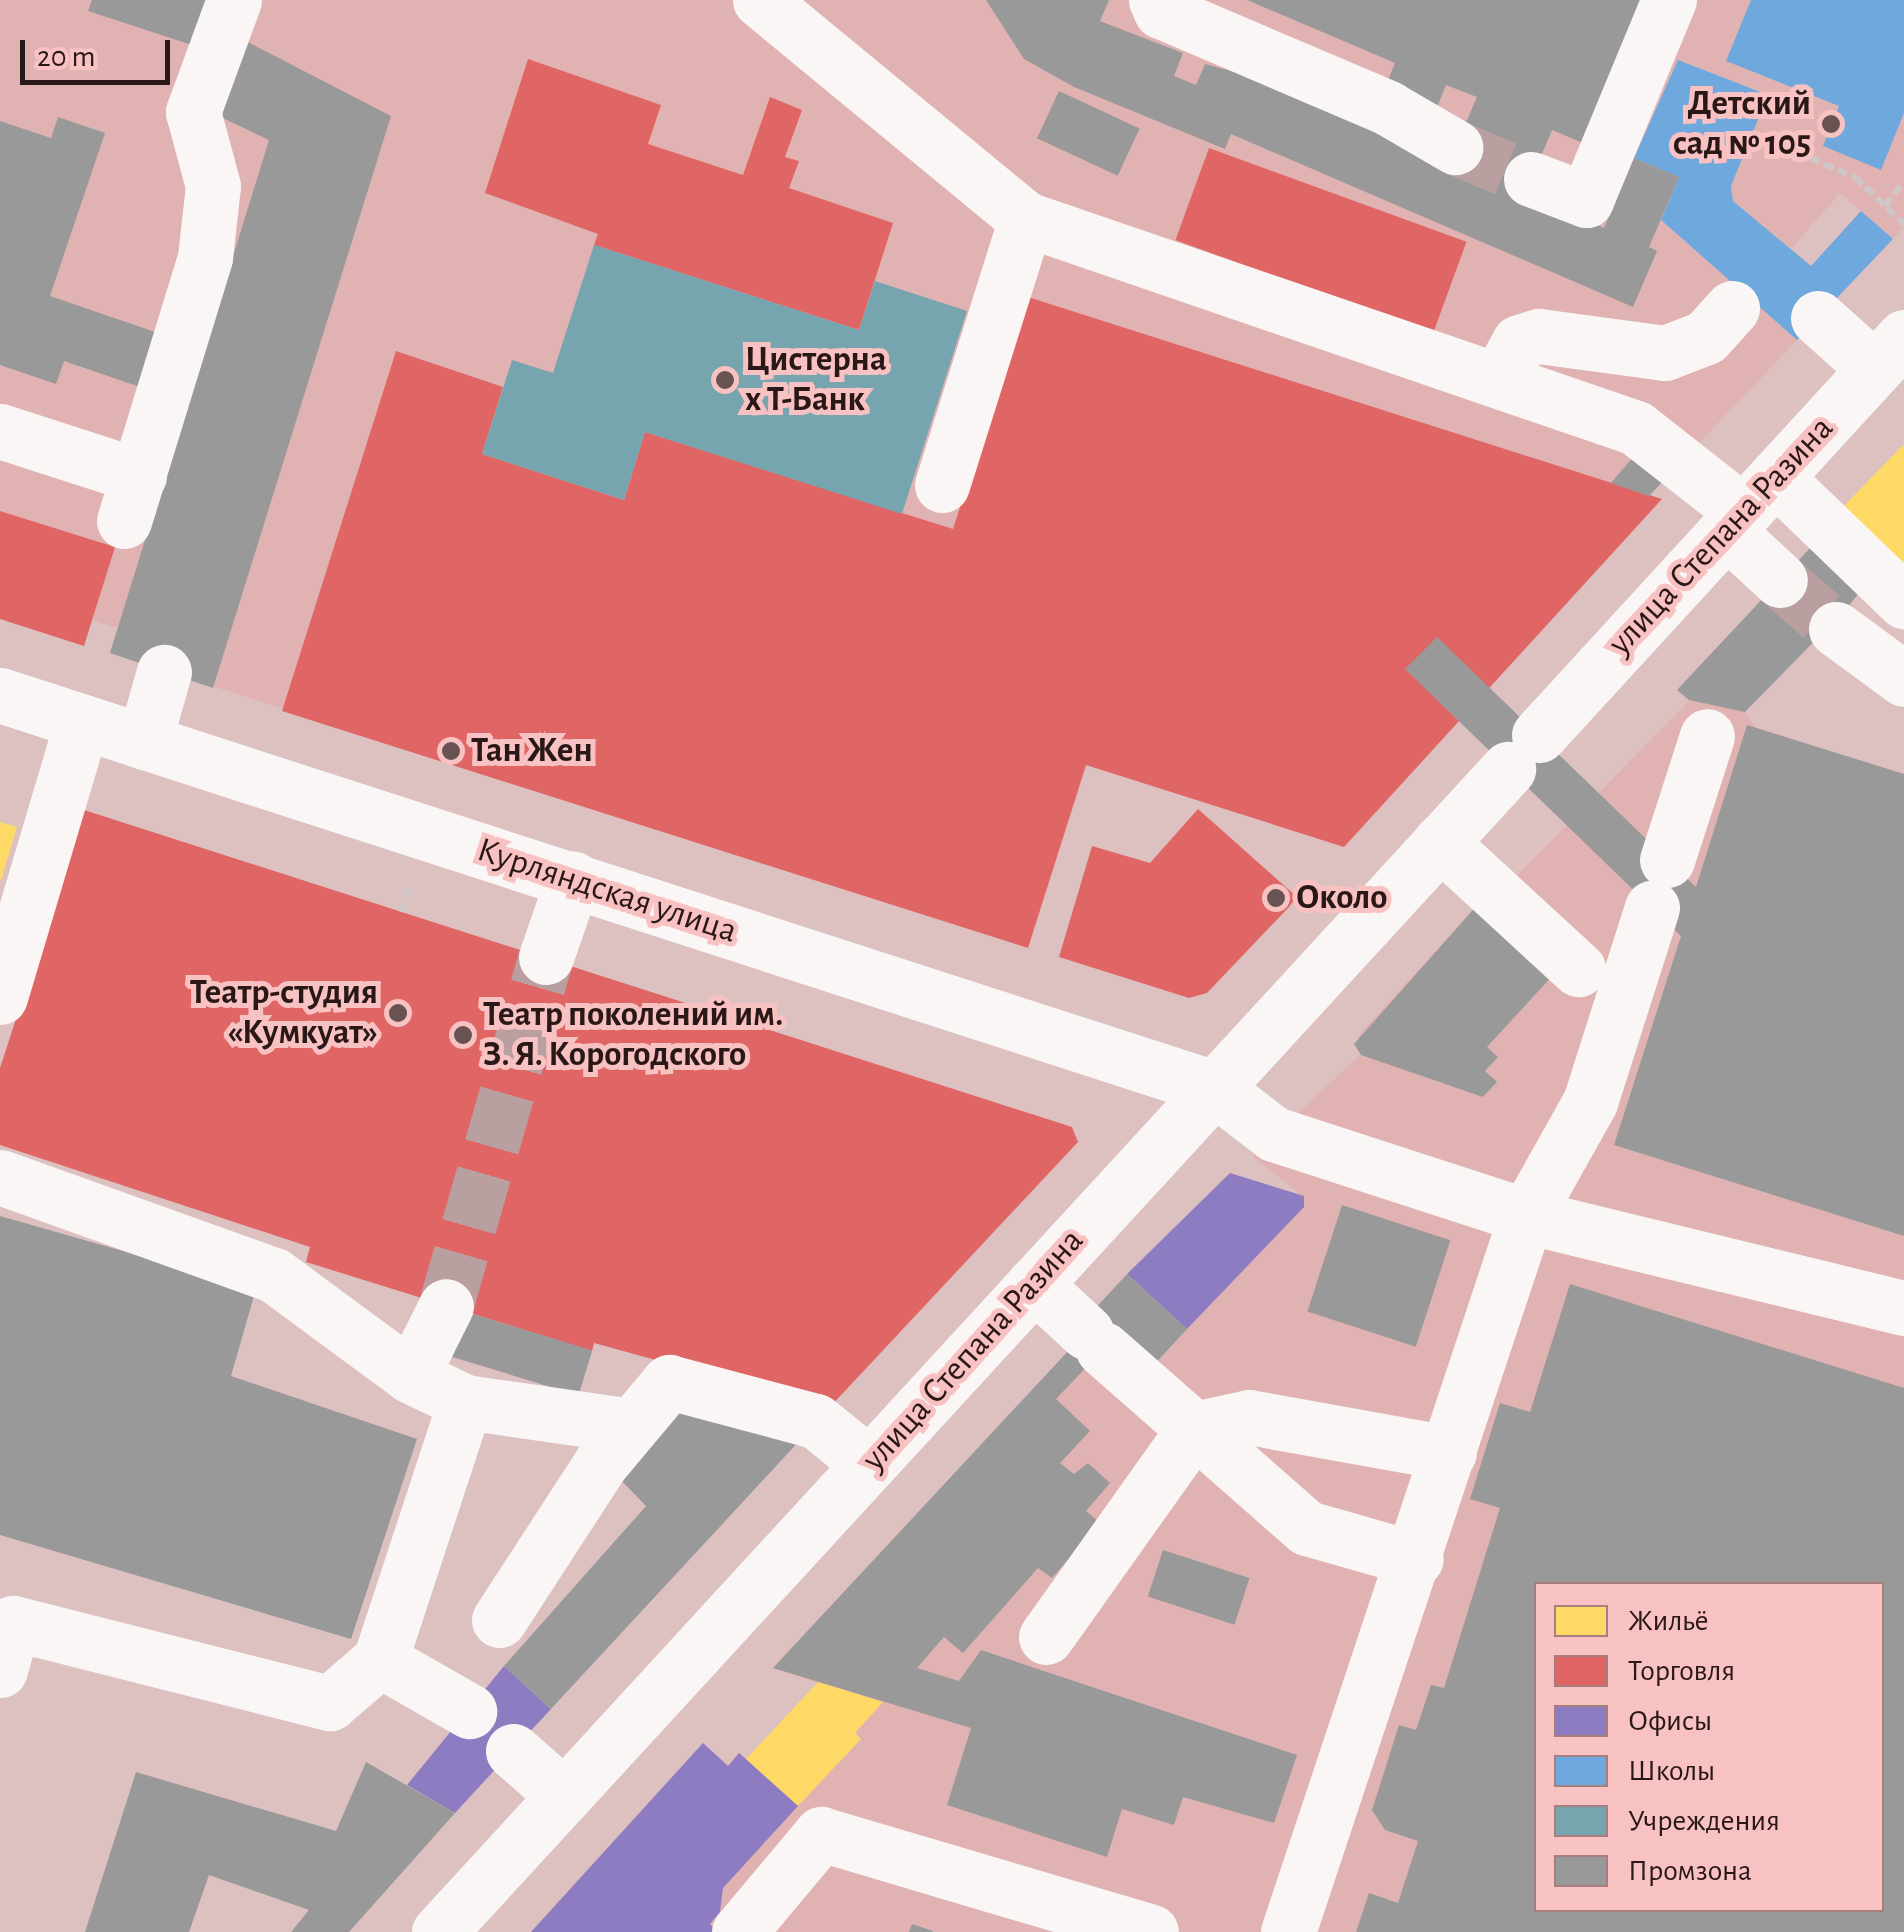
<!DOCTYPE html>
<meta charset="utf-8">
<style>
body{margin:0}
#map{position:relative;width:1904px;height:1932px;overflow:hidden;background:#ddc1c1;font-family:"Alegreya Sans",sans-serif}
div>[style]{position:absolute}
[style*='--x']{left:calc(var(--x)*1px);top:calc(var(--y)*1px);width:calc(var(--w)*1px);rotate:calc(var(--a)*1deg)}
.built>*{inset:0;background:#e0b3b2}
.homes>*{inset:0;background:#ffd966}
.shops>*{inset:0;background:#e06666;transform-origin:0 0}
.offices>*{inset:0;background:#8e7cc3}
.schools>*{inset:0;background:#6fa8dc}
.public>*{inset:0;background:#76a5af}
.industry>*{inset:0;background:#999;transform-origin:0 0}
.minor-tunnel>*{height:55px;margin-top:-27.5px;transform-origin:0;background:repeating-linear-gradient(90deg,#b99f9f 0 55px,transparent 0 83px)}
.path>*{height:6px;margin-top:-3px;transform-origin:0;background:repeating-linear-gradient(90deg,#cfc7c7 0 10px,transparent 0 15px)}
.minor>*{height:55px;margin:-27.5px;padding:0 27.5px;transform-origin:27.5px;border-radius:27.5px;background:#faf6f6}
.dots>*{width:28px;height:28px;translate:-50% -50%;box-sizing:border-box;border:5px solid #f7c2c1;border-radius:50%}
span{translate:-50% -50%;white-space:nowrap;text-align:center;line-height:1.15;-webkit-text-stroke:10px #f7c2c1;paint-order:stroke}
.poi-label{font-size:35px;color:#2a1717;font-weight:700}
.right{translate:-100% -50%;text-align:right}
.left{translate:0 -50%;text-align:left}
.street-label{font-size:35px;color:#2a1717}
.legend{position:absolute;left:1534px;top:1582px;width:350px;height:330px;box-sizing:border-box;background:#f7c2c1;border:2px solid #a57e7d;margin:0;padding:12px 18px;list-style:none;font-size:30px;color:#2a1717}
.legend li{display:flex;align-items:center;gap:20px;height:50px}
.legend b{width:50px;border:2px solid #a57e7d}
.scale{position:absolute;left:20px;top:40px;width:150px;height:45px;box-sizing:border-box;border:5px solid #2a1717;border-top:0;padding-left:12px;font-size:30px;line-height:35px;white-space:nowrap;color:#2a1717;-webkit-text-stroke:8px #f7c2c1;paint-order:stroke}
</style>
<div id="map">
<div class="built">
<i style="clip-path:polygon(0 0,1904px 0,1904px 226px,1893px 239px,1840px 193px,1791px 249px,1733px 201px,1731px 186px,1768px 95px,1678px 60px,1634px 158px,1679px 177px,1661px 220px,1797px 340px,1650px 495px,1344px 847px,1087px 765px,1028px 948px,110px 653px,118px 628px,92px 620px,114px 547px,0 511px)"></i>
<i style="clip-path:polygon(evenodd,1693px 697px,1745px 712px,1756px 728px,1904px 774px,1904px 1932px,531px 1932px,703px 1743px,728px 1765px,739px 1753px,747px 1758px,818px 1683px,773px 1668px,1097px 1321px,1090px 1314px,1230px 1173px,1301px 1195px,1252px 1156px,1360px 1055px,1357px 1037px,1480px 902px,1487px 906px,1693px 697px,1536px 1584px,1882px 1584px,1882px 1910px,1536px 1910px,1536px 1584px)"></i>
</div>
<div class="homes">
<i style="clip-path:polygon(1904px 444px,1904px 570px,1839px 511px)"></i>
<i style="clip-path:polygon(0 822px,17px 827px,1px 880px,0 880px)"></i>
<i style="clip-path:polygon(818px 1682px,883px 1702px,855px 1733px,861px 1739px,798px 1806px,746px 1759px)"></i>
</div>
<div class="shops">
<i style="clip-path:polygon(528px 59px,661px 105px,648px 144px,743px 175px,770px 97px,802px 110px,785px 157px,799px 161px,789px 188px,893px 223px,859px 330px,594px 245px,598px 234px,485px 193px)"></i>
<i style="left:1209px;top:148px;width:274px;height:98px;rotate:20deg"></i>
<i style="clip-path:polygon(1028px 297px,1662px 499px,1344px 847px,1086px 765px,1028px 948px,282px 711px,396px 351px,503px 387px,482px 454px,624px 500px,645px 432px,953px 529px)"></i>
<i style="clip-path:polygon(0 511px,115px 547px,84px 646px,0 619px)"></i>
<i style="clip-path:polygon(1198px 809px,1297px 897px,1288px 908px,1207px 993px,1189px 998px,1059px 957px,1092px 846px,1150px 863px)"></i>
<i style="clip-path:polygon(84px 810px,1072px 1127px,1078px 1142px,829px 1408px,594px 1343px,592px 1351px,306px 1262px,310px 1247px,0 1145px,0 1068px)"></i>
</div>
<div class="offices">
<i style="clip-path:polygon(1230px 1173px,1304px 1196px,1304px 1207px,1187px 1329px,1127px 1274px)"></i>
<i style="clip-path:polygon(504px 1666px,551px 1709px,455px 1813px,407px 1785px)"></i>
<i style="clip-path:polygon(703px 1743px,728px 1766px,739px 1753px,798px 1806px,723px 1888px,720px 1912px,710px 1924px,718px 1932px,531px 1932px)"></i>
</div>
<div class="schools">
<i style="clip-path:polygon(1751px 0,1904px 0,1904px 113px,1881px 170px,1823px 146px,1839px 106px,1726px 61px)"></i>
<i style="clip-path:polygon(1678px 60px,1768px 95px,1731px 186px,1733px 201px,1811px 266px,1861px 211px,1893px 239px,1797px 340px,1661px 220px,1679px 177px,1634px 158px)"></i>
</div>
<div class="public">
<i style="clip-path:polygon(594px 245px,859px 330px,875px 281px,967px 311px,902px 514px,645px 432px,624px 500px,482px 454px,512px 360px,553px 373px)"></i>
</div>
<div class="industry">
<i style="clip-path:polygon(92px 0,213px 0,198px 47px,88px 11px)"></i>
<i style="clip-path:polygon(986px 0,1109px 0,1100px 21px,1183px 53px,1174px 76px,1196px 85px,1205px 64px,1254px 77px,1449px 162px,1477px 97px,1446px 85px,1438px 105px,1387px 83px,1395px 63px,1247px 0,1643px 0,1583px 143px,1552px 130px,1525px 194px,1604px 228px,1634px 158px,1679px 177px,1649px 247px,1657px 251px,1633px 307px,1231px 134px,1225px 149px,1074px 87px,1024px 59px)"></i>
<i style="clip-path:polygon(242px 39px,391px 116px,213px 688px,110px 653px,269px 140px,210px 112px)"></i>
<i style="left:1059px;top:91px;width:89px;height:52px;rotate:25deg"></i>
<i style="clip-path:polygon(58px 117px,105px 133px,50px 296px,158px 333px,140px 387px,64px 361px,56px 384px,0 365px,0 121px,51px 138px)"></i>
<i style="clip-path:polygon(1634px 456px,1666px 478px,1649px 496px,1611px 483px)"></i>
<i style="clip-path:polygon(1811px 547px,1859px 593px,1847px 608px,1745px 712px,1689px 700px,1677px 690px)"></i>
<i style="clip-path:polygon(1437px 637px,1696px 887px,1747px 725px,1904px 774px,1904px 1236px,1614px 1145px,1681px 936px,1405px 669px)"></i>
<i style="clip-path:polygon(1480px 902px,1557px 971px,1487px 1047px,1498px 1057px,1485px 1071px,1497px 1082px,1483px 1097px,1361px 1055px,1354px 1044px)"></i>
<i style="left:1342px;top:1205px;width:114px;height:112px;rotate:18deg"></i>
<i style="clip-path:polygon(0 1216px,256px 1289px,231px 1376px,417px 1439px,351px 1639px,0 1535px)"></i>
<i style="clip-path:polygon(1127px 1274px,1187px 1329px,1150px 1369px,1115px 1337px,1056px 1399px,1090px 1431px,1060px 1463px,1074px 1474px,1088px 1463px,1110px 1483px,1086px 1511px,1100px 1523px,1052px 1578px,1038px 1568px,963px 1653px,944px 1637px,917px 1668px,959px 1681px,981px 1650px,1297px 1755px,1274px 1823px,1183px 1797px,1174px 1825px,1122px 1809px,1107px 1857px,947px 1805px,971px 1728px,773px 1668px,1097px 1320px,1090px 1314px)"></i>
<i style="clip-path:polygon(evenodd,1570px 1284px,1904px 1388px,1904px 1932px,1356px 1932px,1369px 1893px,1398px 1903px,1418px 1841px,1385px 1830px,1372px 1810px,1399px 1725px,1416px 1730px,1431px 1685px,1444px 1688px,1500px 1508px,1470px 1499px,1500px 1403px,1530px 1412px,1570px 1284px,1536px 1584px,1882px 1584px,1882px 1910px,1536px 1910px,1536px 1584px)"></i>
<i style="left:466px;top:1312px;width:132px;height:47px;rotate:17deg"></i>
<i style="clip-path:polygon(679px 1399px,803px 1437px,551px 1709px,504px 1666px,646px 1506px,614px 1473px)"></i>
<i style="left:1163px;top:1550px;width:91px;height:49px;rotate:18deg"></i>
<i style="clip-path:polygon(366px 1762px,455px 1813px,349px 1932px,291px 1932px,309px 1910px,209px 1875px,189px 1932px,85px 1932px,136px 1772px,336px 1831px)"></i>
<i style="clip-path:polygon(912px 1924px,933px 1931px,933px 1932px,909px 1932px)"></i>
</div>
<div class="minor-tunnel">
<i style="--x:1455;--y:147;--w:82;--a:22.8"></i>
<i style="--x:1780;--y:580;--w:74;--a:41.2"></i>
<i style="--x:446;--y:1306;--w:363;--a:-74"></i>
</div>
<div class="path">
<i style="--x:1769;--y:140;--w:94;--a:23.3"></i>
<i style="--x:1855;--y:177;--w:68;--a:43.8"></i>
<i style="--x:1885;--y:206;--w:31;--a:-53"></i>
<i style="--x:401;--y:912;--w:26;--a:-72"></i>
</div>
<div class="minor">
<i style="--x:760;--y:0;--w:345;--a:39.5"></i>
<i style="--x:1026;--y:219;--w:645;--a:18.91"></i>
<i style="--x:1636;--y:428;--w:136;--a:38.1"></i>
<i style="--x:1156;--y:0;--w:12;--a:66"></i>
<i style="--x:1161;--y:11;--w:247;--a:23.1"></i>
<i style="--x:1388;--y:108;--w:78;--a:30.2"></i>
<i style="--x:1531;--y:179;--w:59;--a:20.9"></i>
<i style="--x:1586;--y:200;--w:217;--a:-67.5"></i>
<i style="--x:1818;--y:318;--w:76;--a:41.8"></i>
<i style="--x:1498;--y:380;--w:43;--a:-61.1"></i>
<i style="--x:1519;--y:342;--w:21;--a:-17"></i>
<i style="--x:1539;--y:336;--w:127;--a:7.7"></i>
<i style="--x:1665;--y:353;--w:44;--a:-21.3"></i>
<i style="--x:1706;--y:337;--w:39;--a:-48"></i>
<i style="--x:0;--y:431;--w:146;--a:17.9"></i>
<i style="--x:1776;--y:478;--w:178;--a:43.9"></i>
<i style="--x:942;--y:485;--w:279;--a:-72.5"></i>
<i style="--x:124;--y:521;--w:276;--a:-72.9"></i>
<i style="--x:205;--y:257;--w:71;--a:-83.6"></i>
<i style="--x:213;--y:186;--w:77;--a:-105.1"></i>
<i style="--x:193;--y:112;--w:119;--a:-69.9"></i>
<i style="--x:1727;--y:531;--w:72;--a:42.8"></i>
<i style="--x:1836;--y:629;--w:84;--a:36.3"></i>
<i style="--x:0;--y:695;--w:1276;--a:17.94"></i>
<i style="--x:1214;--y:1088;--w:76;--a:37.5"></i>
<i style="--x:1274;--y:1134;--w:265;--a:18"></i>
<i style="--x:1526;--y:1216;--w:389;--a:13.7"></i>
<i style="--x:1539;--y:735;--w:540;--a:-47.48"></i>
<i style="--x:144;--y:742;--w:73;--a:-74.1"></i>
<i style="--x:1440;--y:842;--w:188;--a:42.6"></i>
<i style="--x:1667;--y:860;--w:130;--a:-72.1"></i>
<i style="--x:546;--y:957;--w:83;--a:-70.9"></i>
<i style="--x:0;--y:997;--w:287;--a:-73.4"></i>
<i style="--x:0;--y:1177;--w:291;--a:19.7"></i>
<i style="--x:274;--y:1275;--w:170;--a:36.4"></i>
<i style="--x:411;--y:1376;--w:60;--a:25.7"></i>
<i style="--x:465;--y:1402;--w:168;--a:8.2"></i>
<i style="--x:1034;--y:1284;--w:71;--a:42.7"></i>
<i style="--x:1103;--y:1349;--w:271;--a:41.3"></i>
<i style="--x:1307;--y:1528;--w:113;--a:15.9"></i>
<i style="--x:411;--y:1376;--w:78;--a:-63.4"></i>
<i style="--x:465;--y:1402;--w:272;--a:108.2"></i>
<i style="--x:380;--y:1660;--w:103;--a:29.8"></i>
<i style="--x:499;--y:1620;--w:187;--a:-57"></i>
<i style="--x:601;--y:1463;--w:106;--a:-50"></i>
<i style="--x:669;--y:1382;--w:152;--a:14.9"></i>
<i style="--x:816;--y:1421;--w:68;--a:39.1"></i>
<i style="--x:1046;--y:1637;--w:255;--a:-54.6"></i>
<i style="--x:1194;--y:1429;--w:56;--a:-12.3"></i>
<i style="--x:1249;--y:1417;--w:203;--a:10.2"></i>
<i style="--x:0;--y:1670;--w:49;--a:-74.5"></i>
<i style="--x:13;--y:1623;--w:327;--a:14.2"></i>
<i style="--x:330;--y:1703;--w:66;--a:-40.7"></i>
<i style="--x:513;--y:1751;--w:68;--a:41.4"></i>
<i style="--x:439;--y:1932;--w:1580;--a:-47.41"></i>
<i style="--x:739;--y:1932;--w:128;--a:-50.1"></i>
<i style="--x:821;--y:1834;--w:344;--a:16.5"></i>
<i style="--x:1288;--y:1932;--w:755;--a:-71.61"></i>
<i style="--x:1526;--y:1216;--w:131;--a:-60.7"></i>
<i style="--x:1590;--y:1102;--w:204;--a:-72.3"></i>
</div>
<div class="dots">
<i style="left:1831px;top:124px;background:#695252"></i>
<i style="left:725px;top:380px;background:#695252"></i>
<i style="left:451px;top:751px;background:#695252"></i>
<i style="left:1276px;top:898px;background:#695252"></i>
<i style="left:398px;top:1013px;background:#695252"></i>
<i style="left:463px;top:1035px;background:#695252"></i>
</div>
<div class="poi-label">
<span class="right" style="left:1811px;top:124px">Детский<br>сад № 105</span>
<span class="left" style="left:745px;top:380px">Цистерна<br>х Т-Банк</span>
<span class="left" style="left:471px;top:751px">Тан Жен</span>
<span class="left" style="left:1296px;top:898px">Около</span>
<span class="right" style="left:378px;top:1013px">Театр-студия<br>«Кумкуат»</span>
<span class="left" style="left:483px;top:1035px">Театр поколений им.<br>З. Я. Корогодского</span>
</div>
<div class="street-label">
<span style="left:1721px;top:536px;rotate:-47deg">улица Степана Разина</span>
<span style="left:607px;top:891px;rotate:18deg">Курляндская улица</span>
<span style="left:973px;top:1350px;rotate:-48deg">улица Степана Разина</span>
</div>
<ul class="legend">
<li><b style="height:28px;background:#ffd966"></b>Жильё</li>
<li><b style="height:28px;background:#e06666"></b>Торговля</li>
<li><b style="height:28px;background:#8e7cc3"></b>Офисы</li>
<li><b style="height:28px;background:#6fa8dc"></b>Школы</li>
<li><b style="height:28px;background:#76a5af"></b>Учреждения</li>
<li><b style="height:28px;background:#999"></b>Промзона</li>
</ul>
<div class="scale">20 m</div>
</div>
